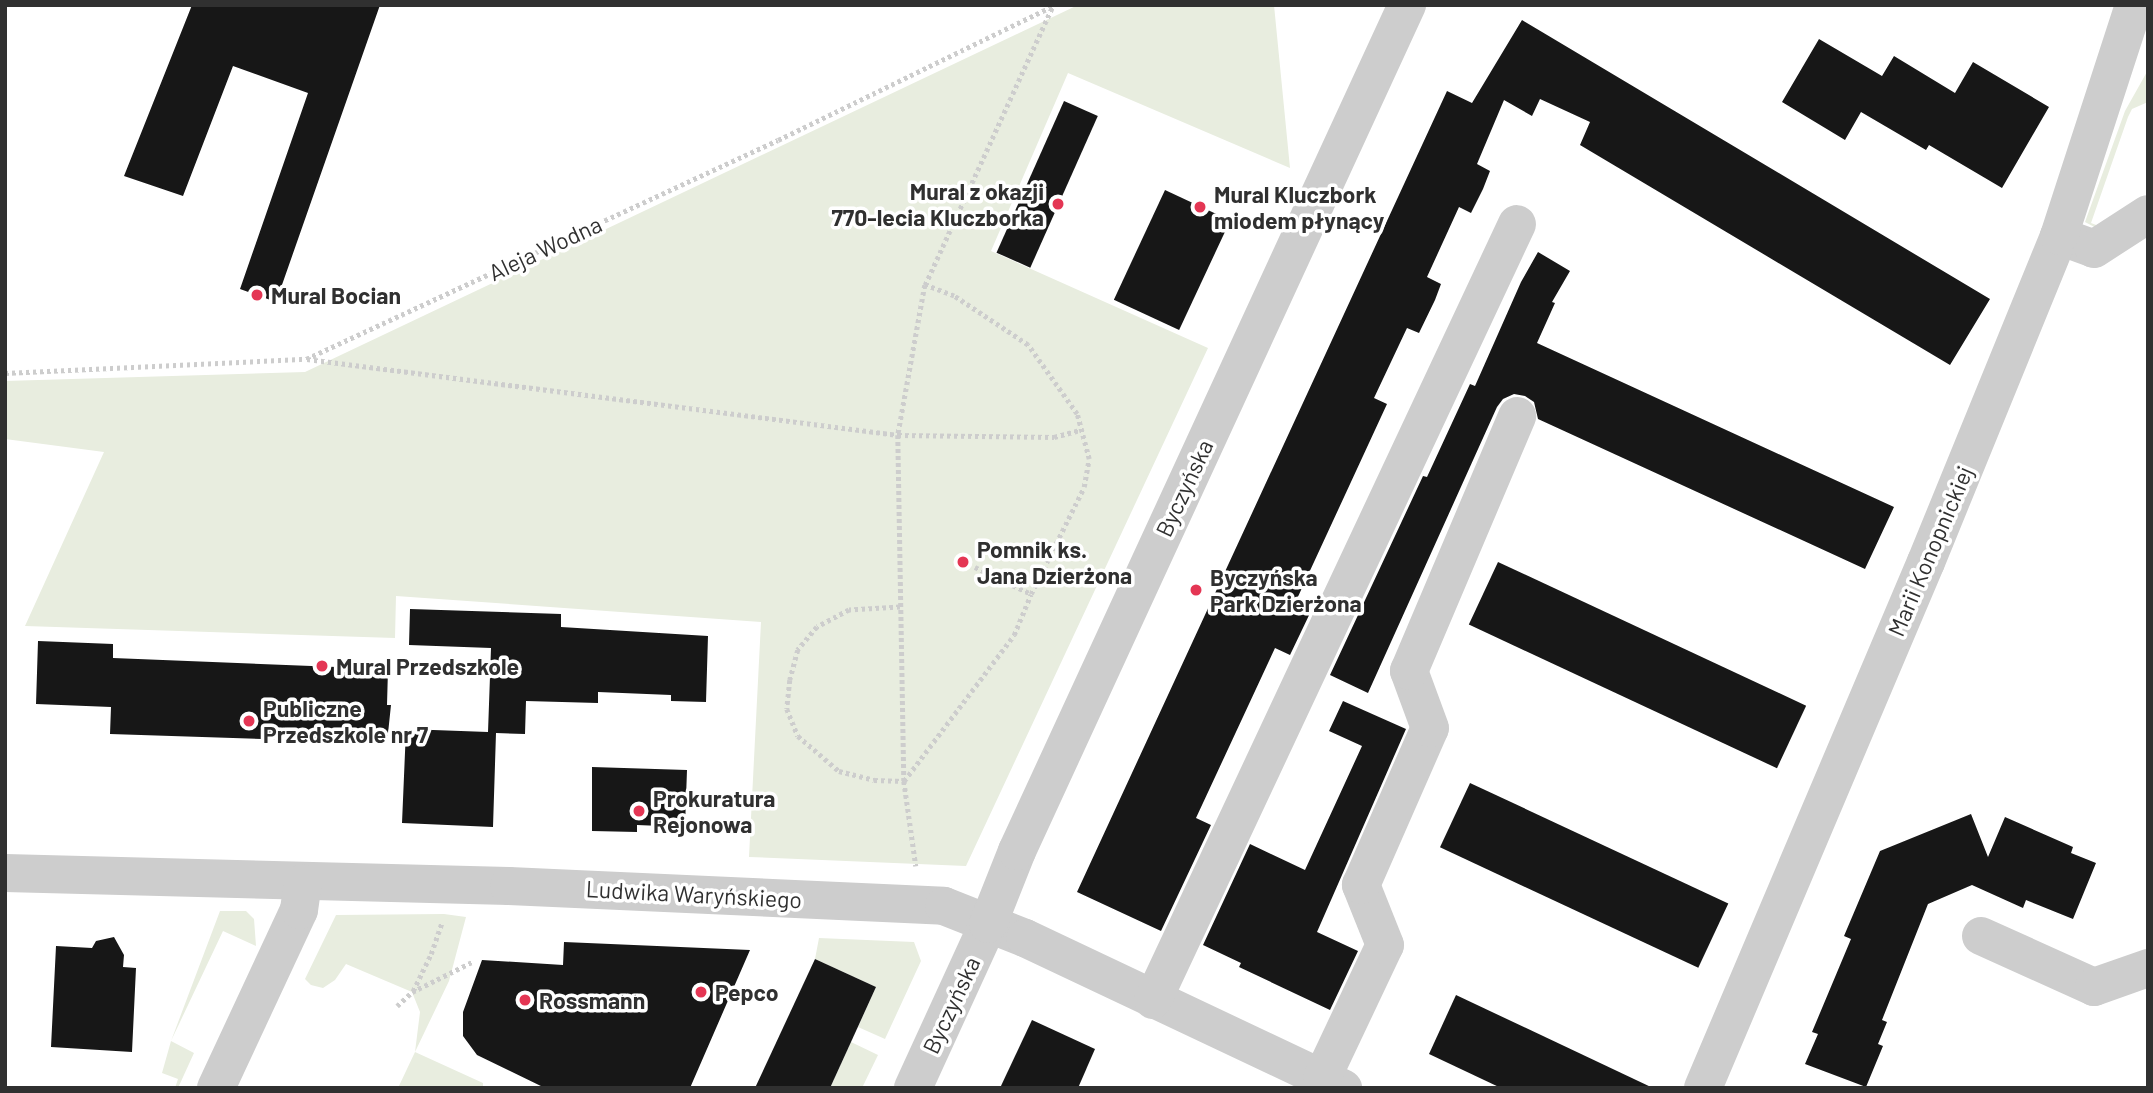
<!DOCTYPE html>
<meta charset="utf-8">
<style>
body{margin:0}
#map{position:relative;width:2153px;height:1093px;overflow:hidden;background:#fff;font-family:Barlow,sans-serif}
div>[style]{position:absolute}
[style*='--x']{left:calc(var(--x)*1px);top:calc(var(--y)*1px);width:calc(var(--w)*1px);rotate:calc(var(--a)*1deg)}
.green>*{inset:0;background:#e8eddf}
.building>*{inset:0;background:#171717;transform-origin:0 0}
.path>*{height:4.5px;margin-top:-2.25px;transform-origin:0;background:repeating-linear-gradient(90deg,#cdcdcd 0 3.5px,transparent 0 7px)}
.minor>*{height:38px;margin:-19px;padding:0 19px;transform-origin:19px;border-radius:19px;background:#cdcdcd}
.dots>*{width:19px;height:19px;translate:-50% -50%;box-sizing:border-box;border:4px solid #fff;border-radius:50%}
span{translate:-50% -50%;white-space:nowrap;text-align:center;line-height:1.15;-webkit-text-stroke:7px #fff;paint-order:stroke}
.poi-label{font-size:23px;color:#303030;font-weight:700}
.right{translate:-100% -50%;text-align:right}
.left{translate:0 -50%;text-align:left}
.street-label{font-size:23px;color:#303030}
.frame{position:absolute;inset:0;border:7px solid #303030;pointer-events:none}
</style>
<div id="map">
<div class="green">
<i style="clip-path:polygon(1078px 5px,1274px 5px,1290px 168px,1068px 73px,991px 251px,1208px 348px,966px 866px,749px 857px,761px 622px,396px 596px,395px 638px,25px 626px,104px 452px,5px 439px,5px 381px,305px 372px)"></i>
<i style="clip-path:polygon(2148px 70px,2148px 102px,2132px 109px,2128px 117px,2091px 223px,2104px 228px,2102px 231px,2085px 222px,2125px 111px)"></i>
<i style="clip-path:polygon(220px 911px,246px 911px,254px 919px,256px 946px,223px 931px,171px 1041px,194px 1053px,178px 1088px,175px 1088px,178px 1079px,162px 1073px,171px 1041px)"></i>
<i style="clip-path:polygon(444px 914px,466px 917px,449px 981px,415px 1052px,483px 1083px,483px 1088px,398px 1088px,415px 1052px,420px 1012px,412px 992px,346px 964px,335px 980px,323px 988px,311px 985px,305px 979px,336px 915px)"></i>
<i style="clip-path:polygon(819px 938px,914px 942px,921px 961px,885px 1039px,858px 1027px,876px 987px,815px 959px)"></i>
<i style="clip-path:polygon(851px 1042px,878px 1055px,862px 1088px,830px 1088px)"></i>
</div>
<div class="building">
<i style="clip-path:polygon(192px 5px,380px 5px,276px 302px,240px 289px,308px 93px,233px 66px,183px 196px,124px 176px)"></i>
<i style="clip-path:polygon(1522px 20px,1990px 299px,1950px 365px,1580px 145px,1590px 122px,1540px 99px,1532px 116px,1504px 100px,1477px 164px,1490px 171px,1483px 189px,1471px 213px,1459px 207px,1427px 277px,1441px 284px,1435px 300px,1419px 333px,1407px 328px,1374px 398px,1387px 404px,1296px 601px,1312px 609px,1290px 655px,1275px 648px,1196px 818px,1211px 825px,1161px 931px,1077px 892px,1447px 91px,1472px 103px)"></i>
<i style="clip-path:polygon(1819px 39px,1882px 76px,1894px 56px,1955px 93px,1973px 62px,2049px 107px,2002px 188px,1929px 145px,1926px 150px,1861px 112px,1845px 140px,1782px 102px)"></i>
<i style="left:1064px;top:101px;width:37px;height:166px;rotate:24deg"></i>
<i style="left:1165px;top:190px;width:72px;height:121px;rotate:25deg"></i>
<i style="clip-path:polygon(1538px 252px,1570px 271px,1552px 302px,1555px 303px,1537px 343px,1894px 507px,1865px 569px,1538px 419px,1534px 402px,1525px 396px,1514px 394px,1503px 399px,1497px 407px,1368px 693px,1330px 675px,1423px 476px,1427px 477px,1470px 384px,1475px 386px,1521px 282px)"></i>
<i style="left:1498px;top:562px;width:340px;height:69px;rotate:25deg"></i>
<i style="clip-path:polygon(410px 609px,561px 614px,561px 627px,708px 636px,706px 702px,671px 701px,671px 695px,598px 692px,598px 703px,526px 701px,525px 734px,496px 733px,493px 827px,402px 823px,406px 729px,488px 732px,491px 648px,409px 645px)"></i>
<i style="clip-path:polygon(38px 641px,113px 644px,113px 658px,388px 669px,387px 705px,391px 705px,387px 743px,110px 734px,111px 707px,36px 704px)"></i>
<i style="clip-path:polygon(1343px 701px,1406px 729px,1317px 932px,1358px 951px,1330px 1010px,1239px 967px,1241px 963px,1203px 945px,1250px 844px,1305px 870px,1362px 746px,1329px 731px)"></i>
<i style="clip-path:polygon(592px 767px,687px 770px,685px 827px,637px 825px,637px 832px,592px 831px)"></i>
<i style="left:1470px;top:783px;width:285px;height:71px;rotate:25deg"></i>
<i style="clip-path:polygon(1971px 814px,1988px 857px,2005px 817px,2073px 847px,2071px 853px,2096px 863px,2073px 919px,2026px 900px,2023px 908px,1972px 885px,1928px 904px,1882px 1020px,1887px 1022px,1878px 1044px,1883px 1046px,1866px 1087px,1805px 1064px,1818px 1034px,1812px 1032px,1851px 939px,1844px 936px,1880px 851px)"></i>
<i style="clip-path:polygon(114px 937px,124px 955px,123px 967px,136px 968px,132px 1052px,51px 1047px,56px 946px,92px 948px,96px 941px)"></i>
<i style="clip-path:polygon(564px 942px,750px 950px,690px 1088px,545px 1088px,477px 1055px,463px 1036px,463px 1012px,482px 960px,563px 965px)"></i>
<i style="clip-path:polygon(815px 959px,876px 987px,851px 1042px,830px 1088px,755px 1088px)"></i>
<i style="clip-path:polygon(1456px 995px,1653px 1088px,1501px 1088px,1429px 1054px)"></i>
<i style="clip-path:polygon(1032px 1020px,1095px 1049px,1078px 1088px,1000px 1088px)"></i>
</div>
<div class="path">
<i style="--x:925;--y:285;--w:306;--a:-65.4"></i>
<i style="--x:307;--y:359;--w:596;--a:7.33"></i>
<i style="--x:898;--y:435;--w:156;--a:0.7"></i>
<i style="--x:1054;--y:437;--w:28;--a:-15"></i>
<i style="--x:5;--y:373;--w:301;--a:-2.7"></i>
<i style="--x:306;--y:359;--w:520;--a:-24.89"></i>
<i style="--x:778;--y:140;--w:308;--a:-26"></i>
<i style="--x:975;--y:567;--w:62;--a:25.7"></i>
<i style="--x:900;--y:607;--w:51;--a:176.6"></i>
<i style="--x:849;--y:610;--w:36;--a:152"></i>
<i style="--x:817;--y:627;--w:30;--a:130"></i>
<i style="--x:798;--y:650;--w:31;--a:105"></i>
<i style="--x:790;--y:680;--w:29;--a:96"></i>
<i style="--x:787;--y:709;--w:29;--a:68"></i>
<i style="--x:798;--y:736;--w:54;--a:40.5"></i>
<i style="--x:839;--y:771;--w:36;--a:14"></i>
<i style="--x:874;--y:780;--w:30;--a:2"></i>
<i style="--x:904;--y:781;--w:183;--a:-53"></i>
<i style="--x:1014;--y:635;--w:44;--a:-67.5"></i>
<i style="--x:1031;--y:594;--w:119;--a:-63.6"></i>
<i style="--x:1084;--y:487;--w:28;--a:-80"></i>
<i style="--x:1089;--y:459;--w:47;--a:-104.9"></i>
<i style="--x:1077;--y:414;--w:85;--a:-125.4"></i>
<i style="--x:1028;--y:345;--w:89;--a:-146.5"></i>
<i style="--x:954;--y:296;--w:31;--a:-159"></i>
<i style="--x:925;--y:285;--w:152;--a:100.2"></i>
<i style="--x:898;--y:435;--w:346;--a:89"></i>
<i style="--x:904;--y:781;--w:86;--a:82"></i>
<i style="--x:413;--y:991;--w:41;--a:-64.1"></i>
<i style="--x:431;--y:954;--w:34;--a:-71"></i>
<i style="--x:397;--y:1006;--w:21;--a:-43"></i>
<i style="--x:412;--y:992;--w:67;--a:-26.6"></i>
</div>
<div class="minor">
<i style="--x:2059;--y:236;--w:37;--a:20"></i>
<i style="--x:2094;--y:249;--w:64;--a:-32.9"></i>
<i style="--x:5;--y:873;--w:504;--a:1.48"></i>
<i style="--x:509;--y:886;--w:435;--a:2.6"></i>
<i style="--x:944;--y:906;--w:87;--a:21.6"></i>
<i style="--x:1025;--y:938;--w:352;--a:25.3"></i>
<i style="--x:1981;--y:936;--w:124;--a:24.3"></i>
<i style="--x:2094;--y:987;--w:57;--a:-19.4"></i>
<i style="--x:1153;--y:1000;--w:857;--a:-64.87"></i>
<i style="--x:1322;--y:1078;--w:147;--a:-64.7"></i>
<i style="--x:1385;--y:945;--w:65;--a:-111.8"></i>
<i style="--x:1361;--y:885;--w:171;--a:-66.3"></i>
<i style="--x:1430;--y:728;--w:61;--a:-110.2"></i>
<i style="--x:1409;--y:671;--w:277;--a:-67"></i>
<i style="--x:216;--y:1088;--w:196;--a:-65"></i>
<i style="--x:299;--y:910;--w:27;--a:-82"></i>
<i style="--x:913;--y:1088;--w:180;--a:-65.4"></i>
<i style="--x:988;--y:924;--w:79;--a:-68.3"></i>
<i style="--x:1017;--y:851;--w:932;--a:-65.25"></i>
<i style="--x:1703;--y:1088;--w:571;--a:-67.03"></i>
<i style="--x:1926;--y:562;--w:352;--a:-67.8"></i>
<i style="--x:2059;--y:236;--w:243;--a:-72"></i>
</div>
<div class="dots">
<i style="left:1058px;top:204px;background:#e43654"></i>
<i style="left:1200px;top:207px;background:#e43654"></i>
<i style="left:257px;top:295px;background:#e43654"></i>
<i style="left:963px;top:562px;background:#e43654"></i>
<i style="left:1196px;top:590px;background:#e43654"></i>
<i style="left:322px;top:666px;background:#e43654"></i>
<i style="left:249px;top:721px;background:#e43654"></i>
<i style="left:639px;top:811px;background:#e43654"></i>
<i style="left:701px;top:992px;background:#e43654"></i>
<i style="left:525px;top:1000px;background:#e43654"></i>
</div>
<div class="poi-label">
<span class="right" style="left:1044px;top:204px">Mural z okazji<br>770-lecia Kluczborka</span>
<span class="left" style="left:1214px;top:207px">Mural Kluczbork<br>miodem płynący</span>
<span class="left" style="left:271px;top:295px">Mural Bocian</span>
<span class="left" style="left:977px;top:562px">Pomnik ks.<br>Jana Dzierżona</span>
<span class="left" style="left:1210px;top:590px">Byczyńska<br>Park Dzierżona</span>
<span class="left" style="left:336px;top:666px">Mural Przedszkole</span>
<span class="left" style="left:263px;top:721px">Publiczne<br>Przedszkole nr 7</span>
<span class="left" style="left:653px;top:811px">Prokuratura<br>Rejonowa</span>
<span class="left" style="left:715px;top:992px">Pepco</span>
<span class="left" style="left:539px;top:1000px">Rossmann</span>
</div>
<div class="street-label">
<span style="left:545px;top:248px;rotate:-25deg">Aleja Wodna</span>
<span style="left:1184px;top:488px;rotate:-65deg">Byczyńska</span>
<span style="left:1930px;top:551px;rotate:-67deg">Marii Konopnickiej</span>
<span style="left:694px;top:894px;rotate:3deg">Ludwika Waryńskiego</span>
<span style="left:951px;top:1005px;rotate:-65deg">Byczyńska</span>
</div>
<div class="frame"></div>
</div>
